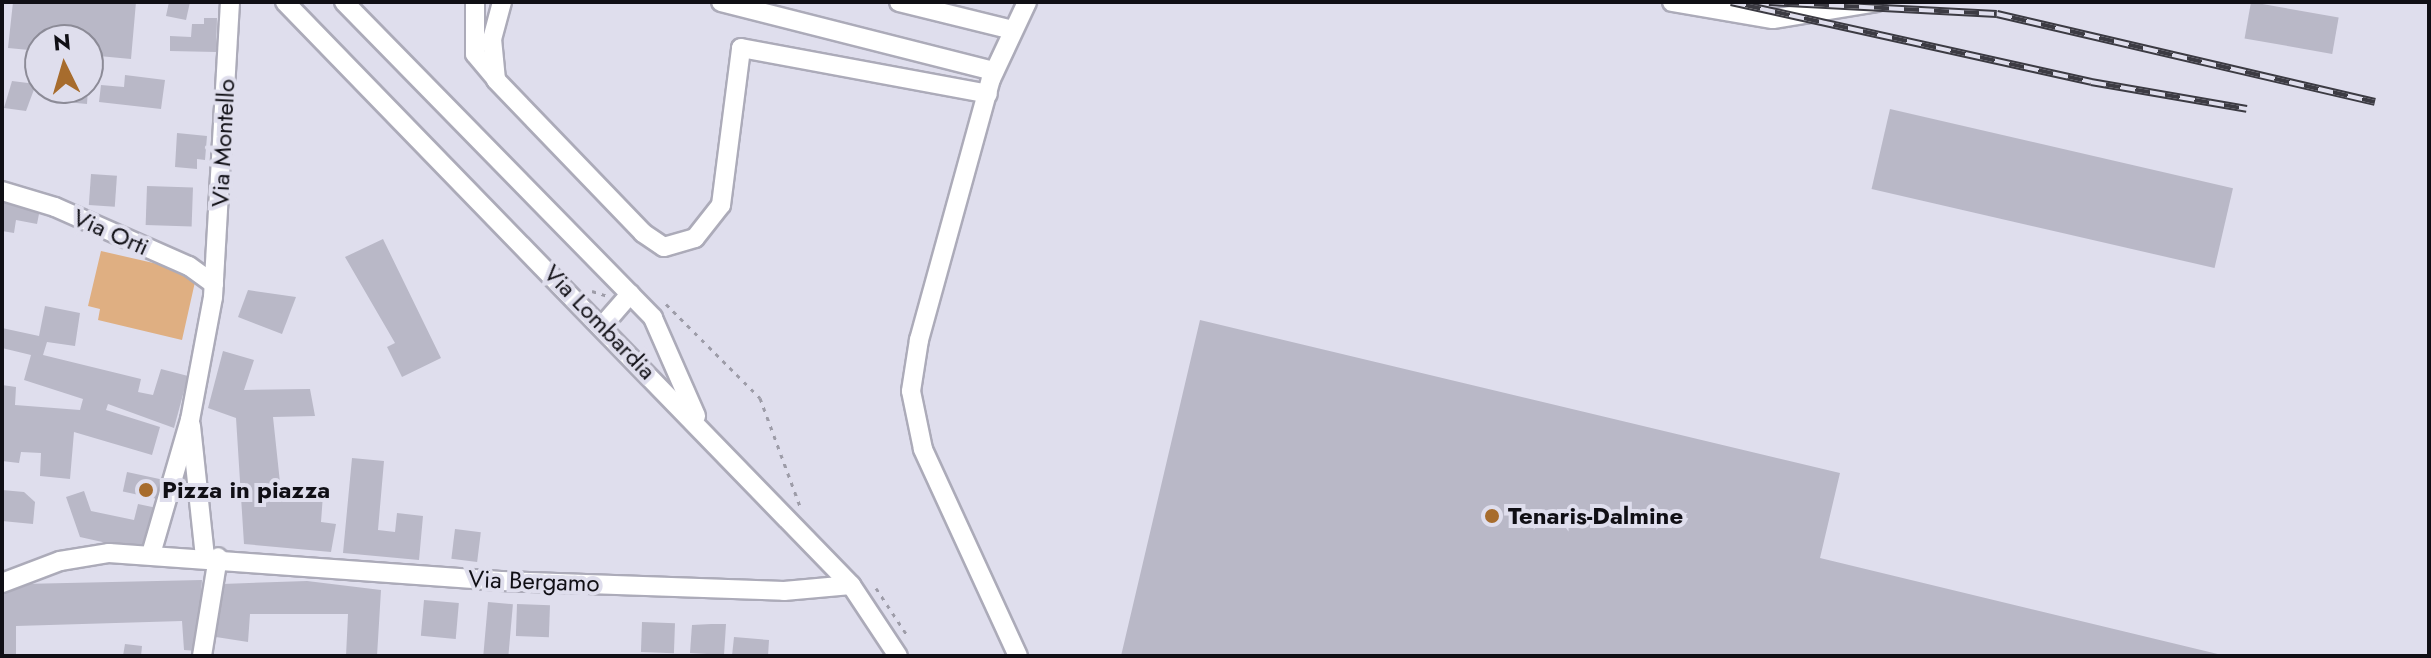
<!DOCTYPE html>
<style>
body{margin:0}
#map{position:relative;width:2431px;height:658px;overflow:hidden;background:#dfdeed;font-family:Jost,sans-serif}
div>[style]{position:absolute}
[style*='--x']{left:calc(var(--x)*1px);top:calc(var(--y)*1px);width:calc(var(--w)*1px);rotate:calc(var(--a)*1deg)}
.green>*{inset:0;background:#dfaf82}
.building>*{inset:0;background:#b9b8c7;transform-origin:0 0}
.path>*{height:3px;margin-top:-1.5px;transform-origin:0;background:repeating-linear-gradient(90deg,#9d9ca8 0 4px,transparent 0 10px)}
.roads{filter:drop-shadow(2px 0 #acabb9) drop-shadow(-2px 0 #acabb9) drop-shadow(0 2px #acabb9) drop-shadow(0 -2px #acabb9)}
.minor>*{height:18px;margin:-9px;padding:0 9px;transform-origin:9px;border-radius:9px;background:#fff}
.rail>*{height:8px;margin-top:-4px;transform-origin:0;background:repeating-linear-gradient(90deg,#dfdeed 0 15px,#3c3b43 0 30px);box-sizing:border-box;border-block:2px solid #3c3b43}
.dots>*{width:22px;height:22px;translate:-50% -50%;box-sizing:border-box;border:4px solid #dfdeed;border-radius:50%}
span{translate:-50% -50%;white-space:nowrap;text-align:center;line-height:1.15;-webkit-text-stroke:8px #dfdeed;paint-order:stroke}
.street-label{font-size:24px;color:#100f15}
.poi-label{font-size:24px;color:#100f15;font-weight:700}
.left{translate:0 -50%;text-align:left}
.frame{position:absolute;inset:0;border:4px solid #100f15;pointer-events:none}
.north{position:absolute;left:24px;top:24px;width:80px;height:80px;box-sizing:border-box;background:#dfdeed;border:2px solid #8c8b97;border-radius:50%;rotate:355deg;font-size:22px;font-weight:700;line-height:32px;text-align:center;color:#100f15}
.north::after{content:'';display:block;margin:auto;width:28px;height:36px;background:#a76c2d;clip-path:polygon(50% 0,100% 100%,50% 72%,0 100%)}
</style>
<div id="map">
<div class="green">
<i style="clip-path:polygon(101px 251px,197px 273px,182px 340px,98px 320px,100px 309px,88px 306px)"></i>
</div>
<div class="building">
<i style="clip-path:polygon(13px 2px,136px 2px,131px 59px,88px 55px,88px 40px,40px 40px,40px 51px,8px 48px)"></i>
<i style="clip-path:polygon(169px 2px,190px 2px,186px 20px,166px 16px)"></i>
<i style="left:2251px;top:2px;width:89px;height:37px;rotate:10deg"></i>
<i style="clip-path:polygon(204px 18px,217px 18px,216px 52px,170px 51px,170px 36px,191px 37px,192px 24px,204px 24px)"></i>
<i style="clip-path:polygon(125px 75px,165px 80px,161px 109px,99px 102px,101px 85px,124px 87px)"></i>
<i style="clip-path:polygon(12px 81px,36px 84px,26px 111px,4px 108px)"></i>
<i style="clip-path:polygon(56px 88px,88px 88px,87px 104px,55px 101px)"></i>
<i style="left:1890px;top:109px;width:352px;height:82px;rotate:13deg"></i>
<i style="clip-path:polygon(177px 133px,207px 136px,205px 160px,197px 159px,197px 169px,175px 167px)"></i>
<i style="left:91px;top:174px;width:26px;height:31px;rotate:4deg"></i>
<i style="left:147px;top:186px;width:46px;height:39px;rotate:2deg"></i>
<i style="clip-path:polygon(2px 202px,40px 209px,37px 224px,16px 220px,14px 233px,2px 231px)"></i>
<i style="clip-path:polygon(383px 239px,441px 358px,402px 377px,387px 347px,395px 343px,345px 257px)"></i>
<i style="clip-path:polygon(248px 290px,296px 297px,282px 334px,238px 317px)"></i>
<i style="clip-path:polygon(45px 306px,80px 313px,75px 346px,47px 342px,43px 355px,141px 379px,138px 392px,153px 395px,161px 369px,188px 376px,174px 428px,108px 404px,106px 410px,160px 427px,152px 455px,74px 432px,70px 479px,40px 476px,41px 453px,21px 452px,19px 463px,2px 461px,2px 385px,16px 387px,15px 405px,80px 410px,83px 399px,24px 380px,31px 355px,2px 348px,2px 328px,39px 336px)"></i>
<i style="clip-path:polygon(1200px 320px,1840px 473px,1820px 558px,2226px 656px,1121px 656px)"></i>
<i style="clip-path:polygon(223px 351px,254px 360px,244px 390px,310px 389px,315px 416px,273px 417px,281px 492px,323px 495px,321px 522px,336px 524px,331px 552px,244px 544px,236px 418px,208px 408px)"></i>
<i style="clip-path:polygon(352px 458px,384px 461px,378px 530px,395px 532px,397px 513px,423px 516px,419px 560px,343px 553px)"></i>
<i style="left:127px;top:472px;width:38px;height:20px;rotate:12deg"></i>
<i style="clip-path:polygon(2px 490px,24px 492px,35px 502px,33px 524px,2px 521px)"></i>
<i style="clip-path:polygon(84px 491px,91px 511px,134px 520px,138px 504px,157px 508px,147px 552px,80px 537px,66px 497px)"></i>
<i style="left:455px;top:529px;width:26px;height:30px;rotate:7deg"></i>
<i style="clip-path:polygon(202px 580px,197px 651px,184px 650px,182px 621px,16px 626px,16px 656px,2px 656px,2px 595px,22px 584px)"></i>
<i style="clip-path:polygon(307px 581px,381px 590px,377px 656px,346px 656px,348px 614px,250px 614px,248px 642px,216px 637px,222px 584px)"></i>
<i style="left:424px;top:600px;width:35px;height:36px;rotate:5deg"></i>
<i style="left:488px;top:602px;width:25px;height:54px;rotate:5deg"></i>
<i style="left:517px;top:604px;width:33px;height:32px;rotate:2deg"></i>
<i style="left:642px;top:622px;width:33px;height:30px;rotate:2deg"></i>
<i style="clip-path:polygon(711px 624px,726px 624px,724px 655px,690px 653px,692px 625px)"></i>
<i style="clip-path:polygon(734px 637px,769px 640px,768px 656px,732px 656px)"></i>
<i style="clip-path:polygon(125px 644px,142px 646px,141px 656px,123px 656px)"></i>
</div>
<div class="path">
<i style="--x:592;--y:291;--w:16;--a:18"></i>
<i style="--x:666;--y:304;--w:133;--a:45"></i>
<i style="--x:760;--y:398;--w:115;--a:69.7"></i>
<i style="--x:876;--y:588;--w:56;--a:56.6"></i>
</div>
<div class="roads">
<div class="minor">
<i style="--x:285;--y:2;--w:813;--a:45.85"></i>
<i style="--x:851;--y:585;--w:85;--a:56.5"></i>
<i style="--x:344;--y:2;--w:442;--a:45.6"></i>
<i style="--x:653;--y:318;--w:107;--a:66.3"></i>
<i style="--x:475;--y:2;--w:52;--a:90"></i>
<i style="--x:475;--y:54;--w:33;--a:50"></i>
<i style="--x:502;--y:2;--w:38;--a:105"></i>
<i style="--x:492;--y:39;--w:41;--a:84.4"></i>
<i style="--x:496;--y:80;--w:212;--a:46.1"></i>
<i style="--x:643;--y:233;--w:25;--a:34"></i>
<i style="--x:664;--y:247;--w:32;--a:-16"></i>
<i style="--x:695;--y:238;--w:42;--a:-51.8"></i>
<i style="--x:721;--y:205;--w:158;--a:-82.7"></i>
<i style="--x:741;--y:48;--w:251;--a:10.5"></i>
<i style="--x:721;--y:2;--w:282;--a:14.2"></i>
<i style="--x:899;--y:2;--w:117;--a:13.8"></i>
<i style="--x:1672;--y:2;--w:102;--a:9.6"></i>
<i style="--x:1773;--y:19;--w:105;--a:-9.3"></i>
<i style="--x:2;--y:191;--w:55;--a:16.8"></i>
<i style="--x:55;--y:207;--w:146;--a:23.8"></i>
<i style="--x:189;--y:266;--w:31;--a:36"></i>
<i style="--x:604;--y:324;--w:40;--a:-49"></i>
<i style="--x:191;--y:426;--w:131;--a:83.9"></i>
<i style="--x:151;--y:554;--w:140;--a:-73.8"></i>
<i style="--x:190;--y:420;--w:125;--a:-79.4"></i>
<i style="--x:213;--y:297;--w:295;--a:-86.7"></i>
<i style="--x:2;--y:583;--w:62;--a:-20.8"></i>
<i style="--x:60;--y:561;--w:50;--a:-9.3"></i>
<i style="--x:109;--y:553;--w:393;--a:4.1"></i>
<i style="--x:501;--y:581;--w:283;--a:2"></i>
<i style="--x:784;--y:591;--w:67;--a:-5.1"></i>
<i style="--x:202;--y:656;--w:100;--a:-80.8"></i>
<i style="--x:1018;--y:656;--w:228;--a:-114.7"></i>
<i style="--x:923;--y:449;--w:59;--a:-101.7"></i>
<i style="--x:911;--y:391;--w:52;--a:-81.1"></i>
<i style="--x:919;--y:340;--w:271;--a:-74.6"></i>
<i style="--x:991;--y:79;--w:85;--a:-64.9"></i>
</div>
</div>
<div class="rail">
<i style="--x:1731;--y:2;--w:369;--a:12.5"></i>
<i style="--x:2091;--y:82;--w:158;--a:9.8"></i>
<i style="--x:1769;--y:2;--w:228;--a:3"></i>
<i style="--x:1997;--y:14;--w:388;--a:13.1"></i>
</div>
<div class="dots">
<i style="left:146px;top:490px;background:#a76c2d"></i>
<i style="left:1492px;top:516px;background:#a76c2d"></i>
</div>
<div class="street-label">
<span style="left:223px;top:143px;rotate:-87deg">Via Montello</span>
<span style="left:111px;top:232px;rotate:24deg">Via Orti</span>
<span style="left:600px;top:322px;rotate:46deg">Via Lombardia</span>
<span style="left:534px;top:581px;rotate:2deg">Via Bergamo</span>
</div>
<div class="poi-label">
<span class="left" style="left:162px;top:490px">Pizza in piazza</span>
<span class="left" style="left:1508px;top:516px">Tenaris-Dalmine</span>
</div>
<div class="frame"></div>
<div class="north">N</div>
</div>
